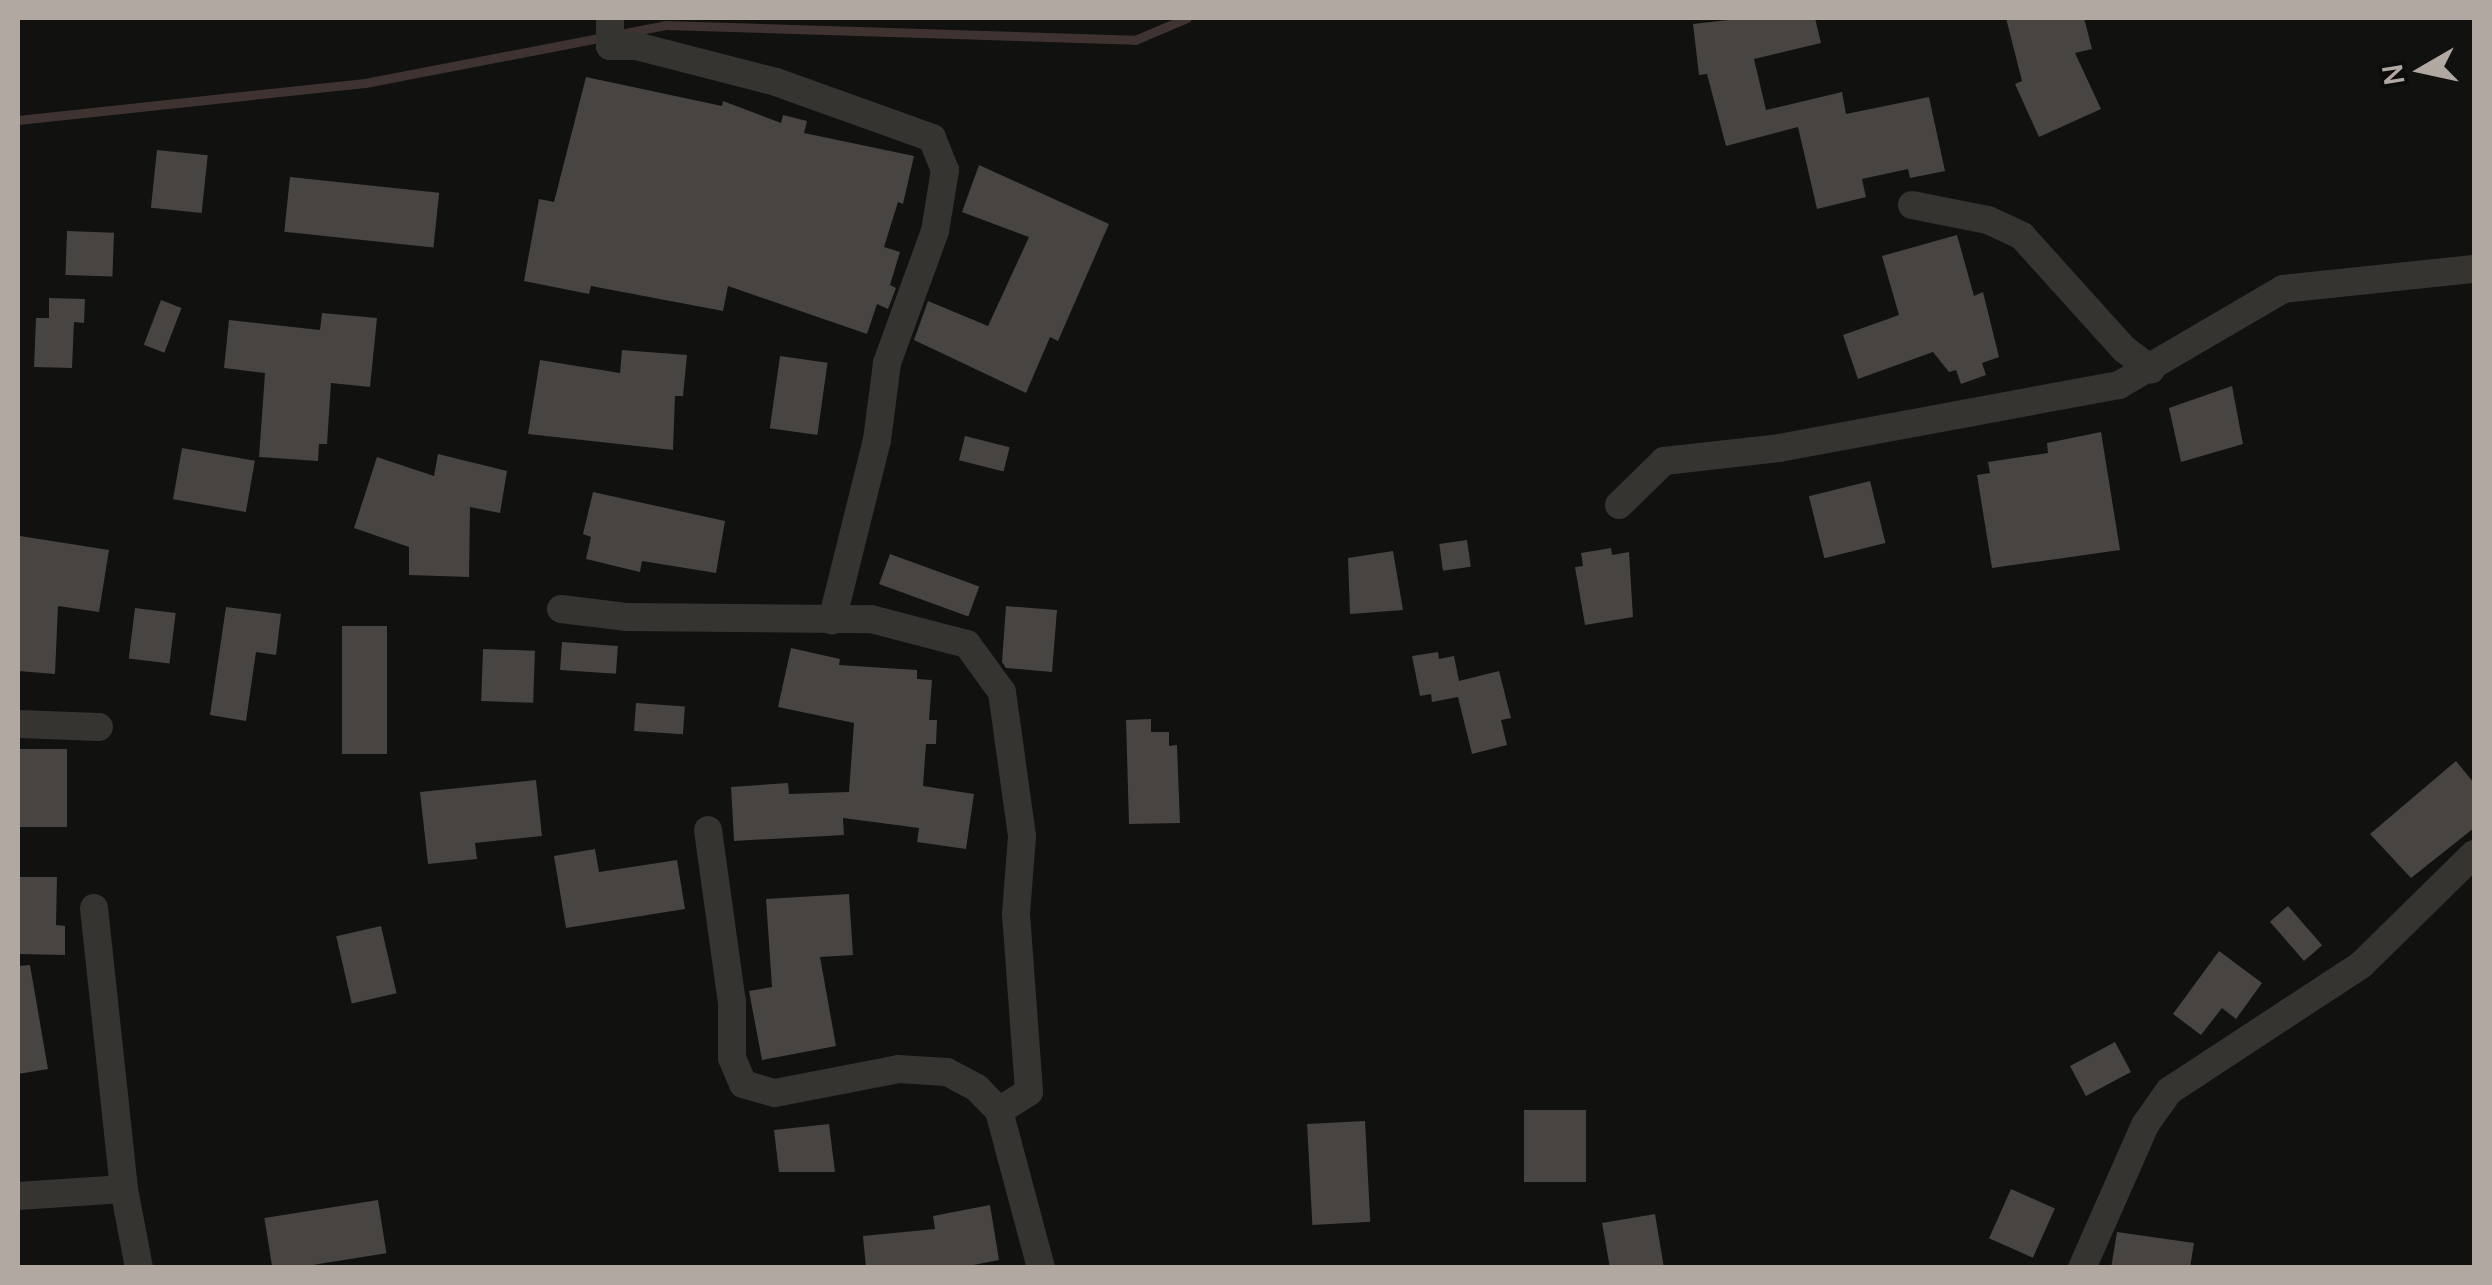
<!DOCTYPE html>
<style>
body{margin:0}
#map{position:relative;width:2492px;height:1285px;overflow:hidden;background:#111110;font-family:Manrope,sans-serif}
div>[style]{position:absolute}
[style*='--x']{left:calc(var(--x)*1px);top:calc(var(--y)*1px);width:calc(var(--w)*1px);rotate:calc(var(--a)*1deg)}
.stream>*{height:9px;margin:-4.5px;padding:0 4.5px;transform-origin:4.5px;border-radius:4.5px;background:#3e3330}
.building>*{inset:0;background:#474441;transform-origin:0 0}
.minor>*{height:28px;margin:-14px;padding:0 14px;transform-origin:14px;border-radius:14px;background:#363431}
span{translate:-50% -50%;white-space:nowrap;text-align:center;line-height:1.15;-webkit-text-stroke:8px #0c0c0b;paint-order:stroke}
.frame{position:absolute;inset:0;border:20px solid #b1a8a2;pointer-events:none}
.north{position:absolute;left:2372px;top:20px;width:100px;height:100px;-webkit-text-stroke:8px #0c0c0b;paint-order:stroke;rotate:261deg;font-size:28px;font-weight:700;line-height:40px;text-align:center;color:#b1a8a2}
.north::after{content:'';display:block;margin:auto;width:35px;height:45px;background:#b1a8a2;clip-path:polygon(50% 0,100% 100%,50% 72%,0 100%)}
</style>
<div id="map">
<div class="stream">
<i style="--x:18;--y:120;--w:349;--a:-6.1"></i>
<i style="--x:365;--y:83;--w:306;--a:-10.9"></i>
<i style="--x:665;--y:25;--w:470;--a:1.8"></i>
<i style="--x:1135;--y:40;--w:56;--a:-22.9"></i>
</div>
<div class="building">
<i style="clip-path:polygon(1746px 18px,1815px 18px,1821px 43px,1754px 59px,1766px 110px,1842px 92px,1846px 114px,1929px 97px,1945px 171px,1910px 178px,1908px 169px,1862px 179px,1866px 197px,1817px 209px,1798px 127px,1726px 146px,1707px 74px,1699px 75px,1693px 24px)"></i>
<i style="clip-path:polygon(2006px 18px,2084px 18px,2092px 49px,2075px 53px,2101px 109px,2039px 137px,2015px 84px,2022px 81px)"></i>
<i style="clip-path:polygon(586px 77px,722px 106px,723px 101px,781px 123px,783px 115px,807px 121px,804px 133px,914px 156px,903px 204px,898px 202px,884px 247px,900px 252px,890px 285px,896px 288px,888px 309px,877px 304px,867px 334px,728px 286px,723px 311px,591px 286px,589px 294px,524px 281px,539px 199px,554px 202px)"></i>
<i style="left:157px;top:150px;width:51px;height:58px;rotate:6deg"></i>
<i style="clip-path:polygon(979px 165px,1109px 224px,1058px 341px,1050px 337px,1026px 393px,914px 340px,928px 301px,988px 326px,1029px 237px,962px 212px)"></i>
<i style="left:290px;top:177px;width:150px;height:55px;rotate:6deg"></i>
<i style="left:67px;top:231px;width:47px;height:44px;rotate:2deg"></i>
<i style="clip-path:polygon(1957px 235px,1974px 296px,1983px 292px,1999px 357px,1982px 363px,1986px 375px,1961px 384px,1956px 370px,1949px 372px,1933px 352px,1858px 379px,1843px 335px,1899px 315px,1882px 256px)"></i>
<i style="clip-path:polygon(49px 298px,85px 299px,84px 323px,74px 322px,72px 368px,34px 367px,36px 318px,49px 318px)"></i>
<i style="left:161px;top:300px;width:22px;height:48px;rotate:21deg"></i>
<i style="clip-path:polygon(322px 313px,377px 318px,370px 387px,331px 383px,327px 444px,319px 444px,318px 461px,259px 457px,265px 373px,224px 368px,229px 320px,320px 330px)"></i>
<i style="clip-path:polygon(622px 350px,687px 355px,683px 396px,675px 396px,673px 450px,528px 434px,540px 360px,620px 373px)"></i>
<i style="left:780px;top:356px;width:48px;height:73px;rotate:8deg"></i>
<i style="clip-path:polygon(2232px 386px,2243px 444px,2181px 462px,2169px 408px)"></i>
<i style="clip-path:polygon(2101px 432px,2120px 550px,1992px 568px,1977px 475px,1990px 473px,1988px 462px,2048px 453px,2047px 443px)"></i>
<i style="left:965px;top:436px;width:46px;height:25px;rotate:14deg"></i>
<i style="left:182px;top:448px;width:74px;height:52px;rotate:10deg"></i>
<i style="clip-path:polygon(438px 454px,507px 471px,500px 513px,470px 507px,469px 577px,409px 575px,409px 547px,354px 528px,377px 457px,434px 476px)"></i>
<i style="left:1870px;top:481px;width:64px;height:63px;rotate:76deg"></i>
<i style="clip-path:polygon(593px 492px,725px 521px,716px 573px,642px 561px,640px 572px,586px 559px,591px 537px,583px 534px)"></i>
<i style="clip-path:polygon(20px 536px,109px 550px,99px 612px,58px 606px,55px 674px,18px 671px)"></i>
<i style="left:1467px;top:540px;width:27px;height:28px;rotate:82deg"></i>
<i style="clip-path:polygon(1611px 548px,1612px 555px,1629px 552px,1633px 617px,1585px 625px,1575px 567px,1583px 566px,1581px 553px)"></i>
<i style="clip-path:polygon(1393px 551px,1403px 610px,1350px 614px,1348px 558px)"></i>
<i style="left:890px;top:554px;width:95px;height:32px;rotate:20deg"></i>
<i style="clip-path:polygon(1006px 606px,1057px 610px,1052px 672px,1006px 668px,1002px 662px)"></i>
<i style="clip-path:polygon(226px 607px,281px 614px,276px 655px,256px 652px,246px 721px,210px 715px)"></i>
<i style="left:135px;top:608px;width:41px;height:51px;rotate:7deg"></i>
<i style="left:342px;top:626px;width:45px;height:128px"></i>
<i style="left:562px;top:642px;width:56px;height:28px;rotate:4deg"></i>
<i style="clip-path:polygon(791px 648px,840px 659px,839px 665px,917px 670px,917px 679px,932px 680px,929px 720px,937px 720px,936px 744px,926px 744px,923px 786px,974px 794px,966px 849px,917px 842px,919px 828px,843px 818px,844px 835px,734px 841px,731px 787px,788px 783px,789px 794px,849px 792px,854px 723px,778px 707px)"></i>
<i style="left:483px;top:649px;width:52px;height:52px;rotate:2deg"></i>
<i style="clip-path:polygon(1438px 652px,1439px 659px,1454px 656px,1459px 681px,1499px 671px,1511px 718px,1501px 720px,1507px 745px,1472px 754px,1458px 697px,1432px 702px,1431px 694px,1420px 696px,1412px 656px)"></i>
<i style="left:636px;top:703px;width:49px;height:28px;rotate:4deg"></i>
<i style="clip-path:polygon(1151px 719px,1151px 732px,1169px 732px,1169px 746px,1177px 745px,1180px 823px,1129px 824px,1126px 720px)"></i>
<i style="left:67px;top:749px;width:78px;height:49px;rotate:90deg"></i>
<i style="clip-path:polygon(2456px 761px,2474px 783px,2474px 828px,2411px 878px,2370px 834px)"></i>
<i style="clip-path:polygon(536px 780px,542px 836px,475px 843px,477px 859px,428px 864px,420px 792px)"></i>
<i style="clip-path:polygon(595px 849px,599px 872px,677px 860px,685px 909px,566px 928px,554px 856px)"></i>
<i style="clip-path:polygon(18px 877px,57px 877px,56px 925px,65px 926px,65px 955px,18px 954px)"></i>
<i style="clip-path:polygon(849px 894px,853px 955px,820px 957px,836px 1046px,762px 1060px,749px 991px,772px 987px,766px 899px)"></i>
<i style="left:2288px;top:906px;width:52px;height:24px;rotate:49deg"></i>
<i style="left:381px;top:926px;width:69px;height:46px;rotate:77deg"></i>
<i style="clip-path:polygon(2219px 951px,2262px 983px,2236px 1019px,2222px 1008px,2201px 1035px,2173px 1014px)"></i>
<i style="clip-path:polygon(30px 965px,48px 1069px,18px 1074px,18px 966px)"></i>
<i style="left:2115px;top:1042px;width:34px;height:51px;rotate:62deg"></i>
<i style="left:1524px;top:1110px;width:62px;height:72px"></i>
<i style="left:1365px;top:1121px;width:101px;height:58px;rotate:87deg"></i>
<i style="clip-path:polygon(829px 1124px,835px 1172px,779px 1172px,774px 1130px)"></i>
<i style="left:2011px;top:1189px;width:48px;height:54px;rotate:24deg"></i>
<i style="left:378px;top:1200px;width:54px;height:115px;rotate:81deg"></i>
<i style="clip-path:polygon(990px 1205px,999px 1260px,958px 1268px,866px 1268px,863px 1236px,935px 1229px,933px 1216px)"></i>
<i style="clip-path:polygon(1655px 1214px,1664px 1268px,1610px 1268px,1602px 1223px)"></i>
<i style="clip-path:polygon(2117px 1232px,2194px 1243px,2190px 1268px,2111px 1268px)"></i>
</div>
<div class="minor">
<i style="--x:610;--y:18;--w:28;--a:90"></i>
<i style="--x:610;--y:46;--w:26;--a:0"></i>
<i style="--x:636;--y:46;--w:145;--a:14.4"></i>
<i style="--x:776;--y:82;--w:166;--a:19.7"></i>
<i style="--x:932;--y:138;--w:35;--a:68"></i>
<i style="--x:945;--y:170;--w:62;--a:99.3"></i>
<i style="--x:935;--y:231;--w:140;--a:110"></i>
<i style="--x:887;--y:363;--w:78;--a:97.4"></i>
<i style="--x:877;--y:440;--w:186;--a:104"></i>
<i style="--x:1912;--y:205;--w:77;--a:11.2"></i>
<i style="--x:1988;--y:220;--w:38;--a:25"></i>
<i style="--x:2022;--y:236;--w:152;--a:47.9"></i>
<i style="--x:2124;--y:349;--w:34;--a:37"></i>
<i style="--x:1619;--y:505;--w:63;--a:-44.4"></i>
<i style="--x:1664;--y:461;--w:116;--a:-6.4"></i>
<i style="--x:1779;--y:448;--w:346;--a:-10.5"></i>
<i style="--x:2119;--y:385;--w:190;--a:-30.3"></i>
<i style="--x:2283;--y:289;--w:192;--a:-6"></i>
<i style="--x:561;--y:609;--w:65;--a:7"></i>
<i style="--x:626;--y:617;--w:245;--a:0.5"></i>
<i style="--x:871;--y:619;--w:99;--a:14.6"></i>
<i style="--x:967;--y:644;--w:59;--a:53.9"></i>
<i style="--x:1002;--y:692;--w:146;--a:82.1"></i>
<i style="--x:1022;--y:837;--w:77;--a:94.5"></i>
<i style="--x:1016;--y:914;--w:178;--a:85.8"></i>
<i style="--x:1029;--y:1092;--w:36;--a:148"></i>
<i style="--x:18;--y:724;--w:81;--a:2.1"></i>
<i style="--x:708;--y:830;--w:174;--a:82.1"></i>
<i style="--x:732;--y:1002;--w:56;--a:90"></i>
<i style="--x:732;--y:1058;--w:28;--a:67"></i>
<i style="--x:743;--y:1084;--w:33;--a:16"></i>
<i style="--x:775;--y:1093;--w:125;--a:-11"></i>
<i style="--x:898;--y:1069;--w:49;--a:3.5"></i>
<i style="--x:947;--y:1072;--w:34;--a:28"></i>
<i style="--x:977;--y:1088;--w:32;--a:46"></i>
<i style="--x:999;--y:1111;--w:163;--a:75"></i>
<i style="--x:94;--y:908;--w:283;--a:83.9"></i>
<i style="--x:124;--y:1189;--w:80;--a:79.2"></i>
<i style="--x:18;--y:1196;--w:106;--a:-3.8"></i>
<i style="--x:2082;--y:1268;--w:156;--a:-66.2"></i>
<i style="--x:2145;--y:1125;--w:42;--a:-54.8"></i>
<i style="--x:2169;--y:1091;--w:231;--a:-33.3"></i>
<i style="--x:2362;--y:964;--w:157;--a:-44.5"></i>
</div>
<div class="frame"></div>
<div class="north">N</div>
</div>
